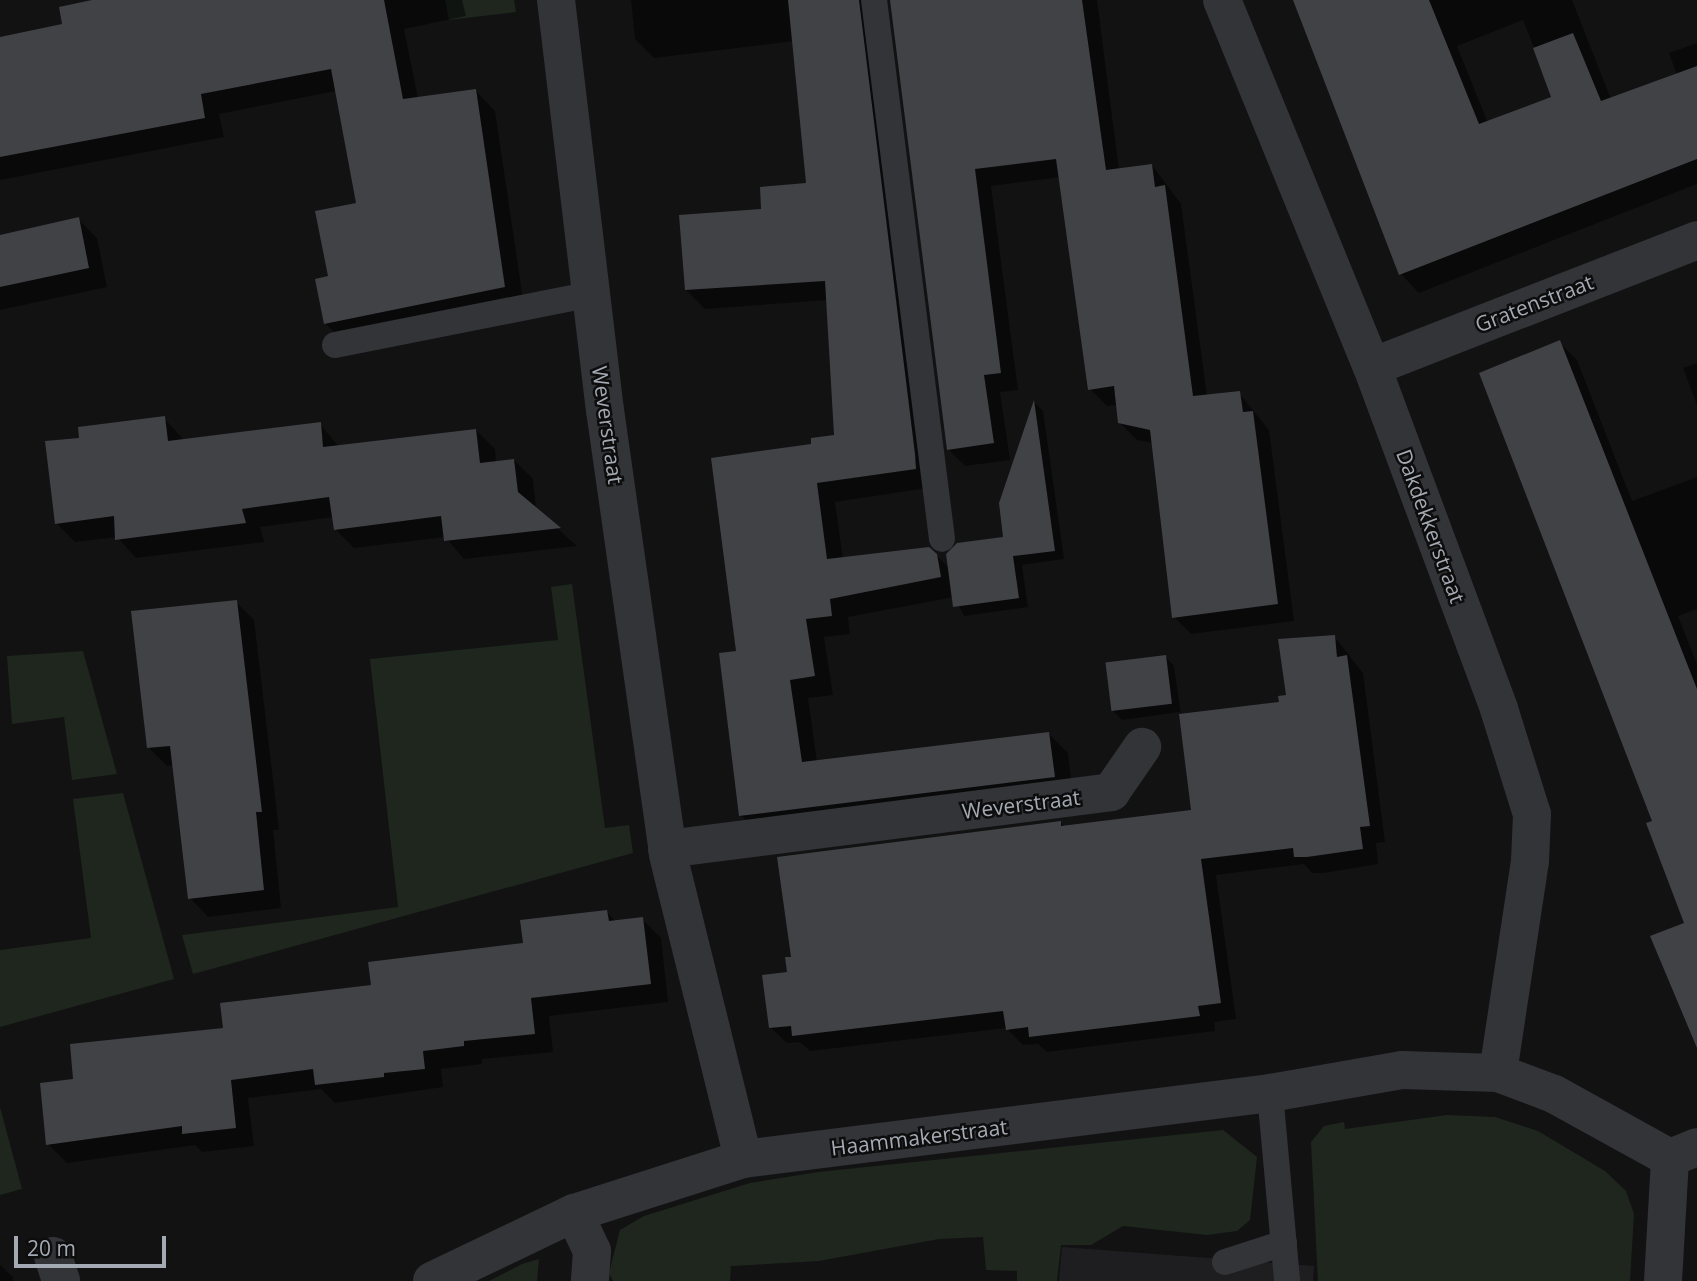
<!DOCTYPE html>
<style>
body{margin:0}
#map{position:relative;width:1697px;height:1281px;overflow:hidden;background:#121213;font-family:"Open Sans",sans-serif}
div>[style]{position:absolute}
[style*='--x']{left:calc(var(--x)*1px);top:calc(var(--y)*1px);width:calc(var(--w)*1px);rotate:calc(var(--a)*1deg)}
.built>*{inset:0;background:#1e1e20}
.green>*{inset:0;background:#1e261e}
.shadow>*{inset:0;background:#0007}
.building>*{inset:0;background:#414246;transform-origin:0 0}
.service>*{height:26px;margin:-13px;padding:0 13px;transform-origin:13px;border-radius:13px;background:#333438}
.minor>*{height:38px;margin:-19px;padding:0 19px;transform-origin:19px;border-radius:19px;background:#333438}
span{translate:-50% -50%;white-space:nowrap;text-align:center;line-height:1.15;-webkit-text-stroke:5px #0d0d0e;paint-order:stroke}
.street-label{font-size:21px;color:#a4aab3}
.scale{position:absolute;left:14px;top:1236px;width:152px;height:32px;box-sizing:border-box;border:4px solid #a4aab3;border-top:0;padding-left:9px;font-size:21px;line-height:24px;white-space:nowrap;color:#a4aab3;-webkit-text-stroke:5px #0d0d0e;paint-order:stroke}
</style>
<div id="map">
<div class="built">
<i style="clip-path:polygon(1062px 1247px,1314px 1266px,1313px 1281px,1059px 1281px)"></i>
</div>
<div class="green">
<i style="clip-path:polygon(445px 0,514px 0,516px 12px,449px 20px)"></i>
<i style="clip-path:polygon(572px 584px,605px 828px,629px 825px,633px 853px,193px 974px,182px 935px,398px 907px,370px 659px,558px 640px,551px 587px)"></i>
<i style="clip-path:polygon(83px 651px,117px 774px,72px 780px,64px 717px,12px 724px,7px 656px)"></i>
<i style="clip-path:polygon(123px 793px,174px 979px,0 1027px,0 950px,91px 938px,73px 799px)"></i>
<i style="clip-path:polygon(0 1107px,22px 1189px,0 1195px)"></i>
<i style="clip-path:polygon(1447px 1115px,1495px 1117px,1538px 1131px,1605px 1171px,1626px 1191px,1634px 1214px,1630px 1281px,1318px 1281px,1311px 1142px,1324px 1126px,1344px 1122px,1345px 1129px)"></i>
<i style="clip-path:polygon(1223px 1130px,1257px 1157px,1250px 1220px,1237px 1231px,1207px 1235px,1123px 1226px,1091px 1245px,1061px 1245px,1057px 1281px,1017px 1281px,1017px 1271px,986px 1270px,983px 1237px,939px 1239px,819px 1261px,731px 1266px,730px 1281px,613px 1281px,609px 1273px,620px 1230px,644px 1216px,750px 1183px,818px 1172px)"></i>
<i style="clip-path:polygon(539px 1259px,537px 1281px,489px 1281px,522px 1264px)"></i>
</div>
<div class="shadow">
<i style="clip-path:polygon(100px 0,462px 0,466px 16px,404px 29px,418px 98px,476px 91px,495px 111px,524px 306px,345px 343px,325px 323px,330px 278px,358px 205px,336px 91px,219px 114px,224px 137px,0 180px,0 39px,64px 25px)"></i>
<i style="clip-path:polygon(631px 0,868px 0,934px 487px,835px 502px,843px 559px,936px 555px,950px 569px,1005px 539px,1001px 503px,1035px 403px,1043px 411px,1064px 559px,1022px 565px,1028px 607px,964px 616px,954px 597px,848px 617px,850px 634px,824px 637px,833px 695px,808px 698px,817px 762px,1049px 734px,1068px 753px,1073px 796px,760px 834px,741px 815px,738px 652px,813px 446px,836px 436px,828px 300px,705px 309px,686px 290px,808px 185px,794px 41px,654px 58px,635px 39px)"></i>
<i style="clip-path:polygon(892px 0,1097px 0,1119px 170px,1152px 165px,1181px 204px,1207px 396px,1239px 393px,1269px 430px,1294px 621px,1191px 634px,1174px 617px,1154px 443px,1137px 440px,1119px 422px,1117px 405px,1107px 406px,1090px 389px,1061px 177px,991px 186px,1018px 390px,1000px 392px,1010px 460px,965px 466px,948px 449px)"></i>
<i style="clip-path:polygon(evenodd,1295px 0,1572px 0,1611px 99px,1677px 75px,1669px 53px,1697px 43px,1697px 184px,1419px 293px,1401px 274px,1295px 0,1523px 20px,1554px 98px,1488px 123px,1457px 46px,1523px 20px)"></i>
<i style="clip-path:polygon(78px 219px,97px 238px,107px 287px,0 310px,0 236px)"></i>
<i style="clip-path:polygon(1559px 342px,1577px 360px,1632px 501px,1697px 477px,1697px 609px,1678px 616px,1697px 664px,1697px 853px)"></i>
<i style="clip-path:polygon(1697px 363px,1697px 405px,1683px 368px)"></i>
<i style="clip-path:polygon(164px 418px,184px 440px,320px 424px,339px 447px,476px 430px,495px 449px,496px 463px,514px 460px,533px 479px,536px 509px,577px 546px,464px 559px,445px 537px,354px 548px,335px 529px,334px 517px,260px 527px,264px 542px,136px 558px,117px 537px,75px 542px,56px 523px,81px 439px)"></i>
<i style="clip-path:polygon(236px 602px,254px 620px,279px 830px,273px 830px,281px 908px,208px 917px,190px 898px,174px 765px,167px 766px,149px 748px)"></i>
<i style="clip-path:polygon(1334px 636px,1363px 673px,1385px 842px,1376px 843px,1378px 864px,1324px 873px,1312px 873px,1304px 864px,1216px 875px,1236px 1019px,1214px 1022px,1215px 1031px,1047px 1052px,1038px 1044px,1023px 1045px,1006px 1028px,810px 1051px,800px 1042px,787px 1043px,770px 1027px,789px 973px,1060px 822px,1065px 827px,1193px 812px,1180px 712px,1122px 720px,1113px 711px,1165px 656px,1174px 666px,1181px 716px,1281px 703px)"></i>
<i style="clip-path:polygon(607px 912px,616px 922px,642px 919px,661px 938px,668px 1002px,549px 1016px,553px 1052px,482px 1059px,482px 1064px,441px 1069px,443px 1087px,335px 1103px,321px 1089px,248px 1098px,254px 1146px,202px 1152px,195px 1145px,67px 1163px,48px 1144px,75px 1081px,224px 1029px,525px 945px)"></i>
<i style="clip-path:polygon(0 1265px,13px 1277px,13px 1281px,0 1281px)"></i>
</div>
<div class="building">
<i style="clip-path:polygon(92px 0,384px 0,403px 99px,476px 89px,505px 287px,324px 324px,315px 279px,328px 276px,315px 211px,356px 203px,331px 69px,201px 94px,205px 118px,0 157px,0 37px,62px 24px,59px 7px)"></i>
<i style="clip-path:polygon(788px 0,859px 0,915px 454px,916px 469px,817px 483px,827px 559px,929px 547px,937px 554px,941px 577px,830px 599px,832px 616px,806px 619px,815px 676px,790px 680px,802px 762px,1049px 732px,1055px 777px,739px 816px,719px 653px,736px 651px,711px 458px,811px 444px,811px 438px,834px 435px,825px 281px,685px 290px,679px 215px,761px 209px,760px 187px,806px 183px)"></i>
<i style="clip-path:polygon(890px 0,1082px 0,1106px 170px,1152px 164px,1155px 187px,1165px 185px,1193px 396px,1240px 391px,1243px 412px,1253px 411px,1278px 604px,1172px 618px,1150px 430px,1118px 423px,1114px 386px,1088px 390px,1056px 159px,975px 169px,1001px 373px,984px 375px,994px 443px,947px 450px)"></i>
<i style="clip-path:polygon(1293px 0,1429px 0,1479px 124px,1551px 97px,1533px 48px,1573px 33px,1601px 101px,1697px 66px,1697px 159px,1399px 275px)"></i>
<i style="clip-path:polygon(79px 217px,89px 268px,0 287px,0 235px)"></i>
<i style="clip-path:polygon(1560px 340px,1697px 689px,1697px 1048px,1650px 936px,1684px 923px,1646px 823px,1652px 821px,1479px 373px)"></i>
<i style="clip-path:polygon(1034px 400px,1055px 551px,1013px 556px,1019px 598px,953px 607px,946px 554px,957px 543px,1003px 537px,999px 503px)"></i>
<i style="clip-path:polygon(165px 416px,168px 441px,321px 422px,323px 447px,476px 429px,480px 463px,514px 459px,518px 492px,561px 528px,444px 541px,441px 516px,334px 530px,329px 497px,242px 509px,246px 523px,115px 540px,114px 516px,55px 524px,45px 441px,79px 438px,78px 427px)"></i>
<i style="clip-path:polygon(237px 600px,262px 812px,256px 812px,264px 890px,188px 899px,170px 746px,147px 748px,131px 611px)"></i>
<i style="clip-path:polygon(1335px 635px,1337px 657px,1347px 655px,1370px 826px,1360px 827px,1363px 849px,1307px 857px,1294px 857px,1293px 848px,1201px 859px,1221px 1003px,1198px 1006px,1200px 1016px,1029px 1037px,1028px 1027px,1006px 1030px,1003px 1011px,792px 1036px,791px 1026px,769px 1028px,762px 975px,787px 972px,785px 957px,791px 957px,777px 857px,1061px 821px,1061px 826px,1191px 810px,1179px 714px,1279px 702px,1278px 696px,1286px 695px,1278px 639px)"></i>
<i style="left:1166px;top:655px;width:49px;height:61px;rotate:83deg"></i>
<i style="clip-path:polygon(607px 910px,609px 921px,643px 917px,651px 984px,531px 998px,535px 1034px,464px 1041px,464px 1046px,423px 1051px,425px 1069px,384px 1073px,384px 1077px,315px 1085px,313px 1069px,231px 1080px,236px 1128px,182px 1134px,182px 1126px,46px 1145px,40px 1083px,73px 1079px,70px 1044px,223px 1028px,220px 1003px,371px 985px,368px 962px,523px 943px,520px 920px)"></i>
</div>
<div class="service">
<i style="--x:874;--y:0;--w:543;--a:82.81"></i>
<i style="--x:335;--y:345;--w:262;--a:-11.2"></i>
<i style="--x:1270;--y:1093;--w:189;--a:84.8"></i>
<i style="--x:1225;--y:1262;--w:62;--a:-17.9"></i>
</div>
<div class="minor">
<i style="--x:556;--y:0;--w:413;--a:83.2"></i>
<i style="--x:605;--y:410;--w:449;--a:81.9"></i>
<i style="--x:668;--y:855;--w:313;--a:76.1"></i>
<i style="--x:1222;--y:0;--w:396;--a:67.8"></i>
<i style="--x:1372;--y:367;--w:365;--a:69.6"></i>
<i style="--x:1499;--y:709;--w:110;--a:72.6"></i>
<i style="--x:1532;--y:814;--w:47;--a:92.4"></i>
<i style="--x:1530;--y:861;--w:214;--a:98.6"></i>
<i style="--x:1372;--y:367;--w:349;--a:-21.3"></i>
<i style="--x:667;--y:849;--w:448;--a:-7.3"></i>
<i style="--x:1111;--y:792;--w:55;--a:-55.4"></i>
<i style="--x:574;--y:1213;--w:42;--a:64.7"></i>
<i style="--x:592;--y:1251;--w:30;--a:94"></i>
<i style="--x:53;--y:1256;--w:26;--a:72"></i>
<i style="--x:432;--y:1281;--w:157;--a:-25.6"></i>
<i style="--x:574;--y:1213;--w:177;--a:-17.7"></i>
<i style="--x:743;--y:1159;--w:531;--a:-7.14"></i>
<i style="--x:1270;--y:1093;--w:134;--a:-9.9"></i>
<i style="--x:1402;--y:1070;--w:96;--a:1.8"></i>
<i style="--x:1498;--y:1073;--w:60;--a:20.6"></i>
<i style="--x:1554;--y:1094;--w:132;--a:28.9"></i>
<i style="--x:1663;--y:1281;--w:123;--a:-86.7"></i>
<i style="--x:1670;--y:1158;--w:29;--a:-22"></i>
</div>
<div class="street-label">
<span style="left:1534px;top:303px;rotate:-21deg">Gratenstraat</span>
<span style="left:608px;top:425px;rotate:82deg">Weverstraat</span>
<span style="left:1431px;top:526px;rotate:70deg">Dakdekkerstraat</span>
<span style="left:1021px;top:804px;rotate:-7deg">Weverstraat</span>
<span style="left:919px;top:1137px;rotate:-7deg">Haammakerstraat</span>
</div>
<div class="scale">20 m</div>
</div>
